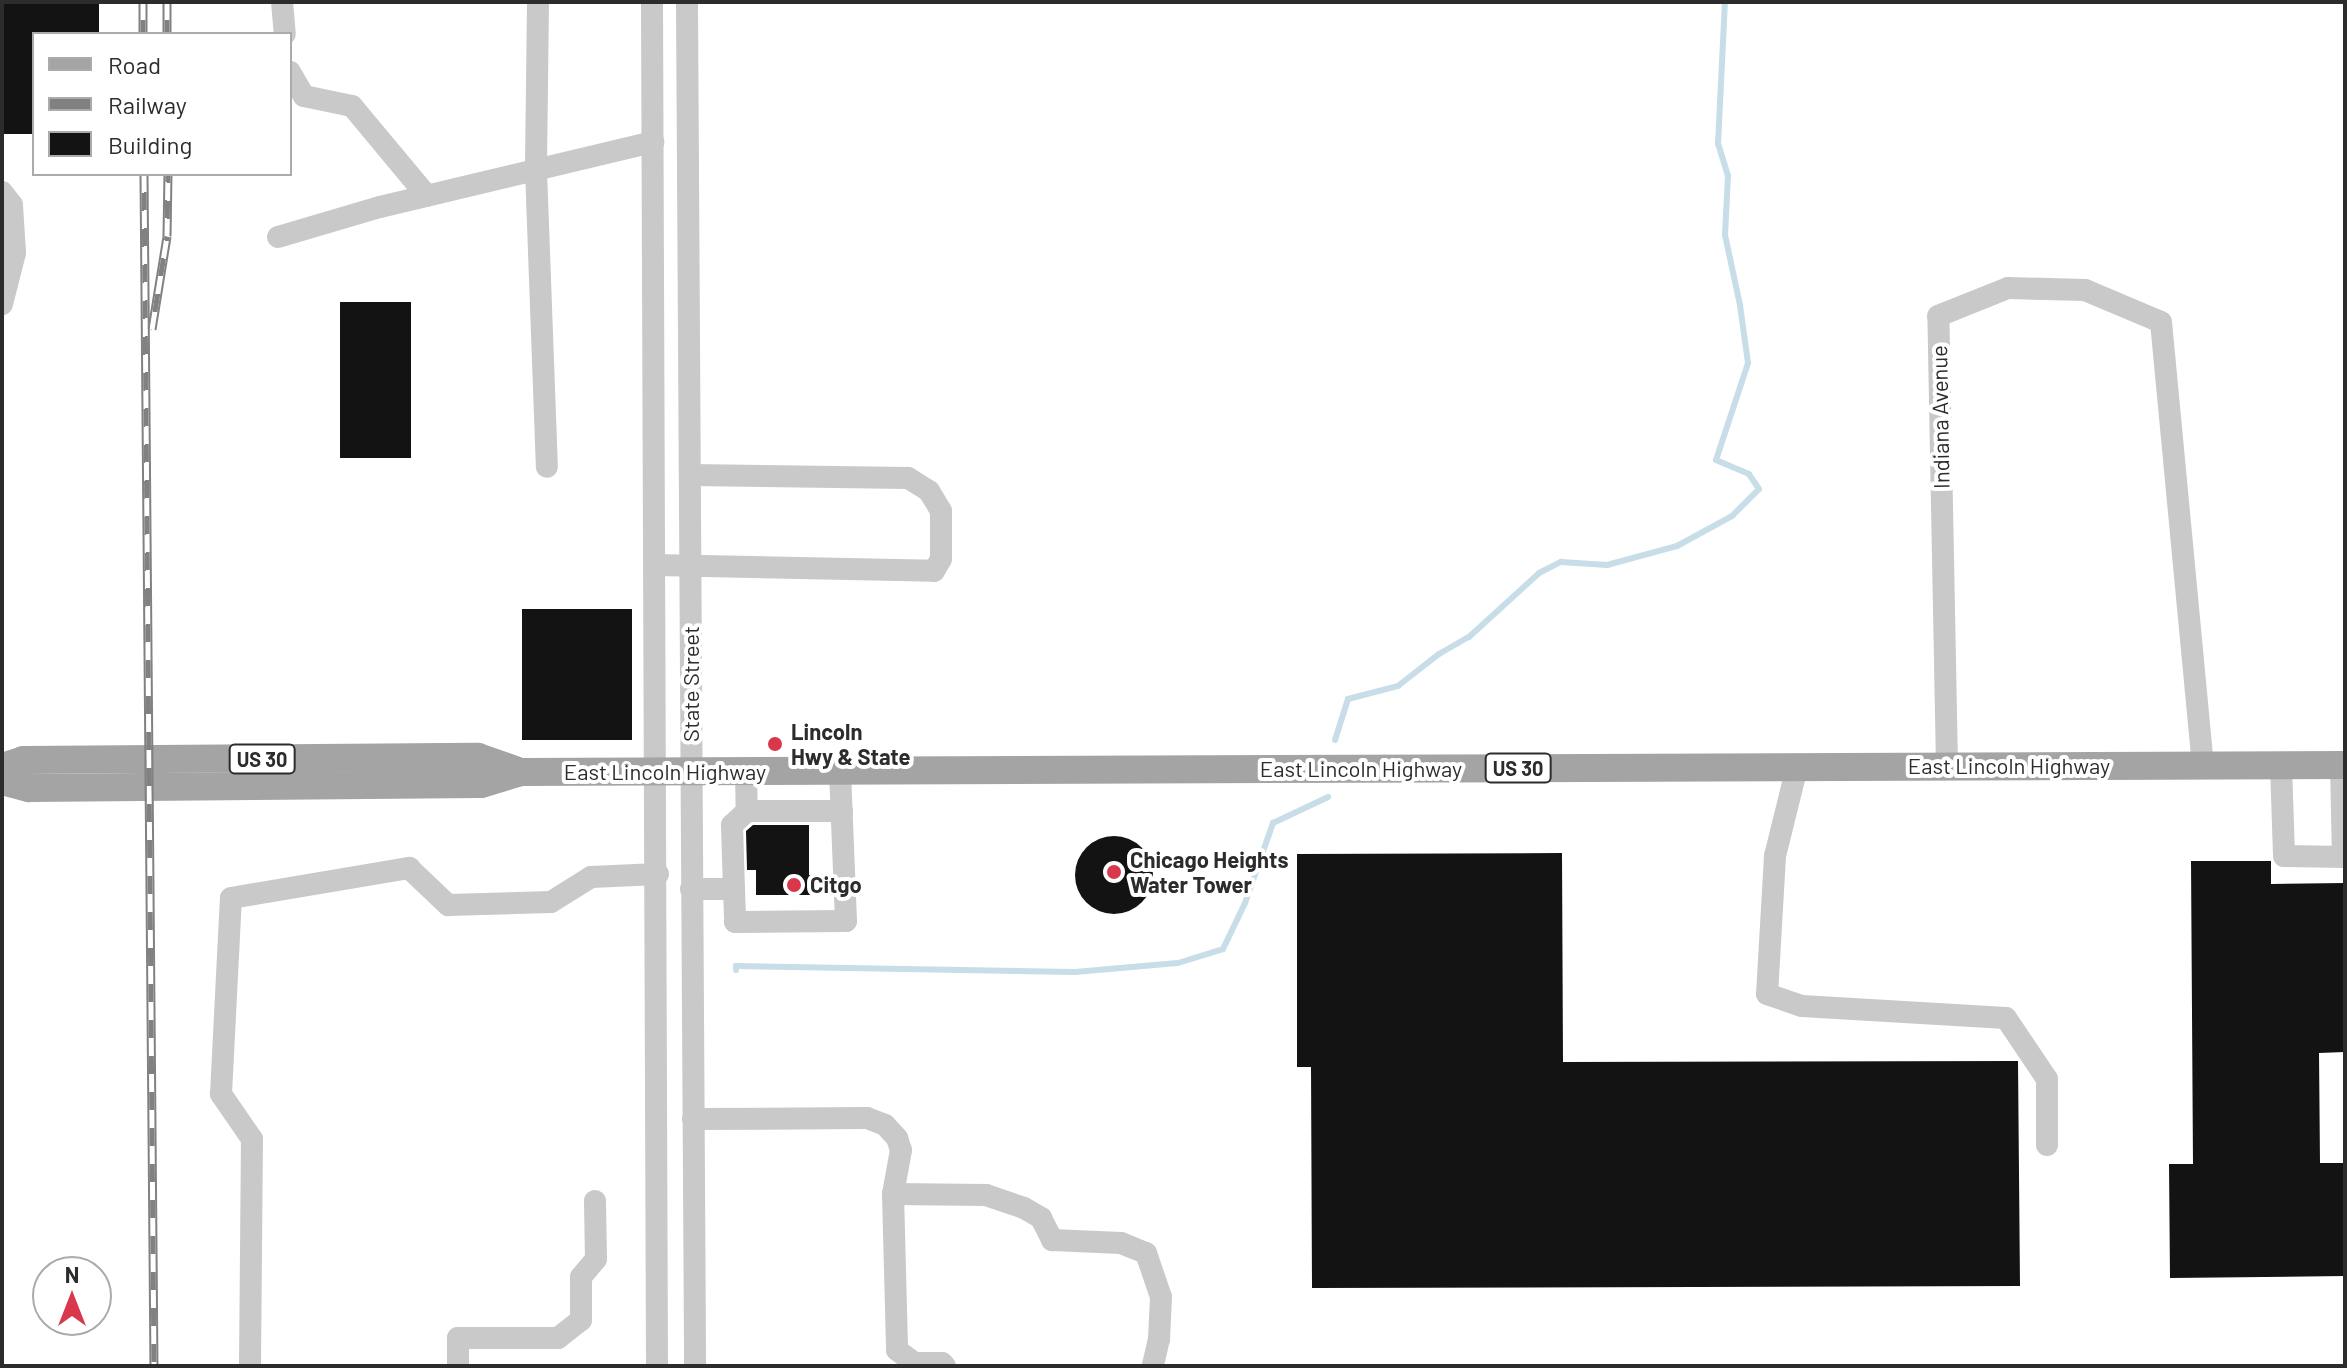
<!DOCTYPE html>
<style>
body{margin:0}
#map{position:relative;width:2347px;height:1368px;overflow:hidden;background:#fff;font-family:Barlow,sans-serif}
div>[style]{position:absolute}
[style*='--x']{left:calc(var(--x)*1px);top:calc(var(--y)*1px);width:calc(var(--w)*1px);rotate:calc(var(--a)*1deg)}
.stream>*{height:6px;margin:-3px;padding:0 3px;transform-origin:3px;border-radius:3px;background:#c7dde8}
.building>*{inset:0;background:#131313;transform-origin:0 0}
.round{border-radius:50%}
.minor>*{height:22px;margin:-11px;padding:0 11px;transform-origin:11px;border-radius:11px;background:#c9c9c9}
.major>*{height:28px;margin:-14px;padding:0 14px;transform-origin:14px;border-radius:14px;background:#a4a4a4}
.rail>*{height:9px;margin-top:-4.5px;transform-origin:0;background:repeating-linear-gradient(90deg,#fff 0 18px,#818181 0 36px);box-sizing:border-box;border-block:2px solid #818181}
.dots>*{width:22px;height:22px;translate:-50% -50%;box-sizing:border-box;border:4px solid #fff;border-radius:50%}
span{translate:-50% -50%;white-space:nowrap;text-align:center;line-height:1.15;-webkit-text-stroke:8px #fff;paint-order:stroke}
.shield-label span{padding:2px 6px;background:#fff;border:2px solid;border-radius:6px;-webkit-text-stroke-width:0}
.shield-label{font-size:20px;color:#2c2c2c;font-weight:700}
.street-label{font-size:22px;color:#2c2c2c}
.poi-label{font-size:22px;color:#2c2c2c;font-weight:700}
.left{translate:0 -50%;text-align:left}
.frame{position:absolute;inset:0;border:4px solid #2c2c2c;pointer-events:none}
.legend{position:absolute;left:32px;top:32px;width:260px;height:144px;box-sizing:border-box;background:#fff;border:2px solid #ababab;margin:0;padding:10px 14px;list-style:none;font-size:24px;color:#2c2c2c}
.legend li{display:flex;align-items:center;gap:16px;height:40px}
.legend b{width:40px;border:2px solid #ababab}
.north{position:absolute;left:32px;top:1256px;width:80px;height:80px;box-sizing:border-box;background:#fff;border:2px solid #ababab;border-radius:50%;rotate:0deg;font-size:22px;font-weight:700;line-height:32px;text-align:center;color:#2c2c2c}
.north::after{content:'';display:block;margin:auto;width:28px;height:36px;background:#d9374b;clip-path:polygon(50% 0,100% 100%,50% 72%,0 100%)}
</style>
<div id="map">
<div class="stream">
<i style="--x:1335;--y:740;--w:43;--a:-72.4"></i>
<i style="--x:1348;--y:699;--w:52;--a:-14.6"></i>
<i style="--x:1398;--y:686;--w:52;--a:-38"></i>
<i style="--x:1439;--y:654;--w:34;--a:-30"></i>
<i style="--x:1469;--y:637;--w:95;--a:-42.4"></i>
<i style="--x:1539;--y:573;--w:25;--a:-27"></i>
<i style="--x:1561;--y:562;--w:46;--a:3.7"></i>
<i style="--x:1607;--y:565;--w:73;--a:-15.2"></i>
<i style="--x:1677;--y:546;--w:63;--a:-28.6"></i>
<i style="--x:1732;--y:516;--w:38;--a:-45"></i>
<i style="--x:1759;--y:489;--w:18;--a:-124"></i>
<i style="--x:1749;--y:474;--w:36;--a:-157"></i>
<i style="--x:1716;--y:460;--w:102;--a:-71.7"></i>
<i style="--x:1748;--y:363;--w:59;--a:-97.9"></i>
<i style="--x:1740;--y:305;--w:72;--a:-102.1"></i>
<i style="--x:1725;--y:235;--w:59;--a:-87.1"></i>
<i style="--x:1728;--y:176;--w:34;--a:-107"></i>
<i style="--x:1718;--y:144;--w:142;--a:-87.2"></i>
<i style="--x:736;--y:970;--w:4;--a:-90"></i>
<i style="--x:736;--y:966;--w:339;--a:1"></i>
<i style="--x:1075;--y:972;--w:103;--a:-5"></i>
<i style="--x:1178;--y:963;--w:47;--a:-17.3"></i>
<i style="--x:1223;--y:949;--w:51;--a:-64.4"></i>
<i style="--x:1245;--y:903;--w:85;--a:-70.7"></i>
<i style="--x:1273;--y:823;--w:61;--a:-25.3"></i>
</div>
<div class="building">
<i style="clip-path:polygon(2px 2px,99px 2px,99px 34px,34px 34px,34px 134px,2px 134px)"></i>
<i style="left:340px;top:302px;width:71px;height:156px"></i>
<i style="left:522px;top:609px;width:110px;height:131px"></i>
<i style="clip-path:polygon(753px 825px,809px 825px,809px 875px,830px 874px,831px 895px,756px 895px,756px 870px,747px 870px,746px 831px)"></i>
<i class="round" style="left:1075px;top:836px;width:78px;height:78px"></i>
<i style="clip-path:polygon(1562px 853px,1563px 1062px,2018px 1061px,2020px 1286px,1312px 1288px,1311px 1067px,1297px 1067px,1297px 854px)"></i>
<i style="clip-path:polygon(2191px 861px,2271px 861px,2271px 884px,2345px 883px,2345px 1052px,2319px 1053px,2320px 1163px,2345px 1163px,2345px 1276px,2170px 1278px,2169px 1164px,2193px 1164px)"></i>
</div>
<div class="minor">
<i style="--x:282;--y:2;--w:32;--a:85"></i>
<i style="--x:538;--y:2;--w:168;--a:90.7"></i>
<i style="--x:536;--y:170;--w:297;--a:87.9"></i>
<i style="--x:652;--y:2;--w:1364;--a:89.79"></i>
<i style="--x:687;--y:2;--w:1364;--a:89.66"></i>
<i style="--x:290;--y:72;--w:28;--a:60"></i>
<i style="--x:304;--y:96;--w:49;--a:11.8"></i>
<i style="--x:352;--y:106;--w:117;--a:50.2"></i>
<i style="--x:2;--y:192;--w:16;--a:52"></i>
<i style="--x:12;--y:205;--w:48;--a:86.4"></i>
<i style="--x:15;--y:253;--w:53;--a:104.3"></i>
<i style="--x:278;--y:237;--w:106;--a:-16.4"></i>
<i style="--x:380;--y:207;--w:281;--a:-13.4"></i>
<i style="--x:656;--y:565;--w:278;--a:1.2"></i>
<i style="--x:934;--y:571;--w:14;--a:-60"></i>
<i style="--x:941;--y:559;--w:48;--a:-90"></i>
<i style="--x:941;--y:511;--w:23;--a:-121"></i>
<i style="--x:929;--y:491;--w:25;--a:-148"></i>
<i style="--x:908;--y:478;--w:218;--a:-179.2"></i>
<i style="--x:2281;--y:765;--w:91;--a:88.1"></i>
<i style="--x:2284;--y:856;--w:61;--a:0.9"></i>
<i style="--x:2341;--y:765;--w:92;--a:88.8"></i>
<i style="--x:1947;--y:766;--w:450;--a:-91.1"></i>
<i style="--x:1938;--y:316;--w:75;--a:-21.8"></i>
<i style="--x:2008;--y:288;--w:77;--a:1.5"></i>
<i style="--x:2085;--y:290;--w:82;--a:22.8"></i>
<i style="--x:2161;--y:322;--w:445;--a:84.6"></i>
<i style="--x:1797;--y:767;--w:92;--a:103.9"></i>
<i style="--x:1775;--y:856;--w:138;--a:93.3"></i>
<i style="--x:1767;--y:994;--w:37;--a:19"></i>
<i style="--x:1802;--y:1006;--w:204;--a:3.4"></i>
<i style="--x:2006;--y:1018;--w:73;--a:56.1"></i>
<i style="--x:2047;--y:1079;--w:66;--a:90"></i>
<i style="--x:746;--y:772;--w:39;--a:89"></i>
<i style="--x:691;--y:889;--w:43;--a:0"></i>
<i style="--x:734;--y:889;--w:33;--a:88"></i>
<i style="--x:735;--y:922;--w:111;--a:-0.5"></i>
<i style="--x:846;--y:921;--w:150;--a:-92.3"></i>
<i style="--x:734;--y:889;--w:64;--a:-91.8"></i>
<i style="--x:732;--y:825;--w:21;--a:-43"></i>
<i style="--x:747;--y:811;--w:95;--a:0"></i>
<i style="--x:693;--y:1119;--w:174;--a:-0.3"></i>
<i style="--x:867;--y:1118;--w:19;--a:21"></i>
<i style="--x:885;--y:1125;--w:18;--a:47"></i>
<i style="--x:897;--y:1138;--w:13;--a:72"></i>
<i style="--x:901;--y:1150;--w:45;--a:100.3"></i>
<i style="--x:893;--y:1194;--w:156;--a:88.5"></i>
<i style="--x:897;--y:1350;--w:21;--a:37"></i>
<i style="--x:914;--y:1363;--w:28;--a:0"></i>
<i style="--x:942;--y:1363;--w:4;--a:45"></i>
<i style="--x:893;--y:1194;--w:93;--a:0.6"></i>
<i style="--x:986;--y:1195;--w:40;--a:18.9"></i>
<i style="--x:1024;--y:1208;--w:20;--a:30"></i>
<i style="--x:1041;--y:1218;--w:25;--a:63"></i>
<i style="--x:1052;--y:1240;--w:69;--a:2.5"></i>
<i style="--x:1121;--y:1243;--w:27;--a:22"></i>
<i style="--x:1146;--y:1253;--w:46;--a:71.2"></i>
<i style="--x:1161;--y:1297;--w:42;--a:92.7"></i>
<i style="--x:1159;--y:1339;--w:28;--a:103"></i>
<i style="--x:250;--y:1366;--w:227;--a:-89.5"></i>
<i style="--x:252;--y:1139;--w:55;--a:-124.6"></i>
<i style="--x:221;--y:1094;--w:196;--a:-87.1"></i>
<i style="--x:231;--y:898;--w:181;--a:-9.6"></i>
<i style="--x:409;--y:868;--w:54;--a:43.5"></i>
<i style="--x:448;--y:905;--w:103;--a:-1.7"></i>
<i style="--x:551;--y:902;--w:47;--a:-32"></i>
<i style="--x:591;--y:877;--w:67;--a:-2.6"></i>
<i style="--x:458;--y:1366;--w:28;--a:-90"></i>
<i style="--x:458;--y:1338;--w:100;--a:0"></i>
<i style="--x:558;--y:1338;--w:29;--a:-38"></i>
<i style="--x:581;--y:1320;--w:43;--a:-90"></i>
<i style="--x:581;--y:1277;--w:23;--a:-50"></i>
<i style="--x:596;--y:1259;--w:58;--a:-91"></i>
</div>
<div class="major">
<i style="--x:2;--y:767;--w:22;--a:-18"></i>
<i style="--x:23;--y:760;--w:455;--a:-0.4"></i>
<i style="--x:478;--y:757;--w:46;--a:19.2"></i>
<i style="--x:2;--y:781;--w:28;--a:15"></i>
<i style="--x:29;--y:788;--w:452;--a:-0.5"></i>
<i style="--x:481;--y:784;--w:42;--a:-16.7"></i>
<i style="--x:521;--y:772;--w:1824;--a:-0.22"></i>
</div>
<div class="rail">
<i style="--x:143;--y:2;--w:32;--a:90"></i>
<i style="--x:167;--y:2;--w:32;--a:90"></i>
<i style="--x:144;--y:174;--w:1192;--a:89.52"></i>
<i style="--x:152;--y:329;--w:94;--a:-80.8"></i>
<i style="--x:167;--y:236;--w:62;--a:-89.1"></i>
</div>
<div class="dots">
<i style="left:775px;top:744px;background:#d9374b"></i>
<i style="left:1114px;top:872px;background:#d9374b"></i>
<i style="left:794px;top:885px;background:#d9374b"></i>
</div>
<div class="shield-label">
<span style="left:262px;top:759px">US 30</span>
<span style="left:1518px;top:768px">US 30</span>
</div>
<div class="street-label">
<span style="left:1940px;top:417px;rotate:-91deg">Indiana Avenue</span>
<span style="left:691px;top:684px;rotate:-90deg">State Street</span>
<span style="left:2009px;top:766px">East Lincoln Highway</span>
<span style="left:1361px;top:769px">East Lincoln Highway</span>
<span style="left:665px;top:772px">East Lincoln Highway</span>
</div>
<div class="poi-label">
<span class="left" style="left:791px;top:744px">Lincoln<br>Hwy &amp; State</span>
<span class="left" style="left:1130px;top:872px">Chicago Heights<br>Water Tower</span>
<span class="left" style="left:810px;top:885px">Citgo</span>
</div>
<div class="frame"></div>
<ul class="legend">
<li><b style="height:10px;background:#a4a4a4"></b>Road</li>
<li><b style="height:10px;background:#818181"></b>Railway</li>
<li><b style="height:22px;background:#131313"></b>Building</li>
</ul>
<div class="north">N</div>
</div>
